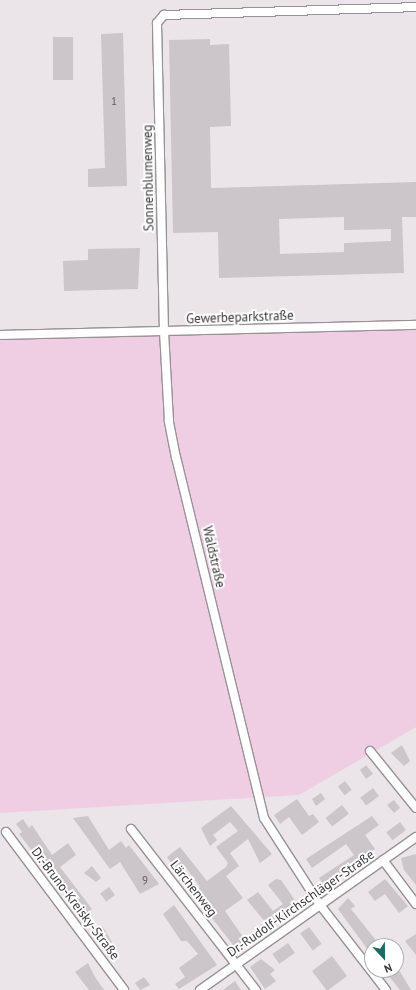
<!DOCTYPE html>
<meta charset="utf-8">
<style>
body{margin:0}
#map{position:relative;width:416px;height:990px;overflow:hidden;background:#ebe4e9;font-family:"PT Sans",sans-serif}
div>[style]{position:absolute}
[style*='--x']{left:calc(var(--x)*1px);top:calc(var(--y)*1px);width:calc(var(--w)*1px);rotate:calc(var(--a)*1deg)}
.green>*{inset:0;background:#efcee4}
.building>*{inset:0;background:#ccc5ca;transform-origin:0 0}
.roads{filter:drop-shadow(1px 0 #989296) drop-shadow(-1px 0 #989296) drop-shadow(0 1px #989296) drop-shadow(0 -1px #989296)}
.street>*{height:8px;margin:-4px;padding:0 4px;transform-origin:4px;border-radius:4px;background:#fff}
span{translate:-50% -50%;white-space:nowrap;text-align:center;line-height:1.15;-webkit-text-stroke:4px #fff;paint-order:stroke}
.number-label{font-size:11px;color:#5e5a5c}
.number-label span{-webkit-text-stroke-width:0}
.street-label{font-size:13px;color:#393738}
.north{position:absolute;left:364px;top:938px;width:40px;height:40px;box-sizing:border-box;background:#fff;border:1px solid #b0afaf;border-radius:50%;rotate:158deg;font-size:11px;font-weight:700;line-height:16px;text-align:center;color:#393738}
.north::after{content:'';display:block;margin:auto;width:14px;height:18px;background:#1d6964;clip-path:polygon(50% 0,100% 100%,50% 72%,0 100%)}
</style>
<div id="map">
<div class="green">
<i style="clip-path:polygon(416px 329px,416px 727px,299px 795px,0 813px,0 340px)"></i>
</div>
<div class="building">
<i style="clip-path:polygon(123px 33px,127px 186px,88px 187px,88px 169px,105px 168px,101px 34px)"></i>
<i style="left:53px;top:37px;width:20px;height:43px"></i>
<i style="clip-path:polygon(evenodd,210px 39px,210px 45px,229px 44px,231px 126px,210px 127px,211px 188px,416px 182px,416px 217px,402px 217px,404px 273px,219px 278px,218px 232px,173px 233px,169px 40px,210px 39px,344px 217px,344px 230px,391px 229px,391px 241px,344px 243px,344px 252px,280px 254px,279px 219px,344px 217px)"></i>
<i style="clip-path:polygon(140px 248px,138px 289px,64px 291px,63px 261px,88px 260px,88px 249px)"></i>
<i style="clip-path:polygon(402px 745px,410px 761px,404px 766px,391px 753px)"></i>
<i style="clip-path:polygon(366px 765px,373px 774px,366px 779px,360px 770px)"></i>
<i style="left:345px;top:781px;width:11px;height:9px;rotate:52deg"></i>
<i style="left:373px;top:788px;width:10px;height:16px;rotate:53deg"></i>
<i style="clip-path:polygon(321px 793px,325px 799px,316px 806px,312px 799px)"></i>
<i style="clip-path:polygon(297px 799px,309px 816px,313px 814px,319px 822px,302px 835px,289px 817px,280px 824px,274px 815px)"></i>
<i style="clip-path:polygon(394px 800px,400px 808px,394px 813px,387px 805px)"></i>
<i style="left:342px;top:805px;width:11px;height:21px;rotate:52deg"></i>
<i style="clip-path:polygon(231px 806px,272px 854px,260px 863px,248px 839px,230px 853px,239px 866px,226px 876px,243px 898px,225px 911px,248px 944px,238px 951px,192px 893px,200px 887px,184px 865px,174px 867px,167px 857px,180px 847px,207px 881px,226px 867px,228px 863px,216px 847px,238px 831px,230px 822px,213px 835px,217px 840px,210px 846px,201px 828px)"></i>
<i style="clip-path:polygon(88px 816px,109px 850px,121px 841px,126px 848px,129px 845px,159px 884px,140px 894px,120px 862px,110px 869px,73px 818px)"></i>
<i style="clip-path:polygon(372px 816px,379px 825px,365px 835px,375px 849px,325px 887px,319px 878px,354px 855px,346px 844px,312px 868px,306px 859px)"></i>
<i style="clip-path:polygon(23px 819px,29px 828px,32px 825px,52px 855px,68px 843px,76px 855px,60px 867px,92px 909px,83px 916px,19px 834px,22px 832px,16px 824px)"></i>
<i style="left:400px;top:822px;width:10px;height:17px;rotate:53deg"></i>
<i style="clip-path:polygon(416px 854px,416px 885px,404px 870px,401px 858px)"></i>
<i style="clip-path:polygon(92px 866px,101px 878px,96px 882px,84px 873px)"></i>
<i style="clip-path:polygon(276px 879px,281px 880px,299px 906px,270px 928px,247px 900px,258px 892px,273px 911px,283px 904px,268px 885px)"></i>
<i style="clip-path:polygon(385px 879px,408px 906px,399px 913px,385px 894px,375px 901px,368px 892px)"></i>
<i style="left:109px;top:887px;width:10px;height:11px;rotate:53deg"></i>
<i style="clip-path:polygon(348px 898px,355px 906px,351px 909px,378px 943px,368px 950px,338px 909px)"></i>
<i style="clip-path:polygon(174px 905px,217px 965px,179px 989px,175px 984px,185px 977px,179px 968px,198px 954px,187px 941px,181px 941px,163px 914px)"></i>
<i style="clip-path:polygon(103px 927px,112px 942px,107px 946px,95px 933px)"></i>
<i style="left:309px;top:927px;width:21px;height:11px;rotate:53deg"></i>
<i style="clip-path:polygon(416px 934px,416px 955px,405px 941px)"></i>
<i style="left:288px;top:943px;width:12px;height:19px;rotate:55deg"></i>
<i style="left:332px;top:956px;width:25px;height:25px;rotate:53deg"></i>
<i style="clip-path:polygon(261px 959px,275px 970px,270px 974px,276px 981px,265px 989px,250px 967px)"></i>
<i style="clip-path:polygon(88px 963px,95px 977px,104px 990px,89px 990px,75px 972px)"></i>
<i style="clip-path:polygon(384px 970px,399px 970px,411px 990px,400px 990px)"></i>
<i style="clip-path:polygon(144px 977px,150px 985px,140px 990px,135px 983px)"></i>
<i style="clip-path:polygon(235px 981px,241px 990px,223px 990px)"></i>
</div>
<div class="roads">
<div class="street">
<i style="--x:0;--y:335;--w:416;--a:-1.4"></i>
<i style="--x:370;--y:751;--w:73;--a:51.1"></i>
<i style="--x:131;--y:829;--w:204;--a:52.2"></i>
<i style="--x:6;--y:832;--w:197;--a:53.2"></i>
<i style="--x:383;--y:860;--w:55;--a:53.1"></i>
<i style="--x:200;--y:990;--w:265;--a:-35.3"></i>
<i style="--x:386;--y:990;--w:108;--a:-127.8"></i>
<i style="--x:320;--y:905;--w:103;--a:-122.8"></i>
<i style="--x:264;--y:818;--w:371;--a:-103.7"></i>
<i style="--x:176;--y:458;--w:38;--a:-101"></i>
<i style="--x:169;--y:421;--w:89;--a:-93.2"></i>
<i style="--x:164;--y:332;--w:309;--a:-91.3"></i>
<i style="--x:157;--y:23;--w:11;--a:-49"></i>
<i style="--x:164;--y:15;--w:252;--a:-1.8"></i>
</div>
</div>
<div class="number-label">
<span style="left:114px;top:101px">1</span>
<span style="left:145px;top:880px">9</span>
</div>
<div class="street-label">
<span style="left:149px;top:178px;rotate:-91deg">Sonnenblumenweg</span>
<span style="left:240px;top:318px;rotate:-2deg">Gewerbeparkstraße</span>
<span style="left:213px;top:557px;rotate:77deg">Waldstraße</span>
<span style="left:193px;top:889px;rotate:52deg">Lärchenweg</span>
<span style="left:75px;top:904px;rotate:53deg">Dr.-Bruno-Kreisky-Straße</span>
<span style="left:301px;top:904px;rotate:-35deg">Dr.-Rudolf-Kirchschläger-Straße</span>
</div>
<div class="north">N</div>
</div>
